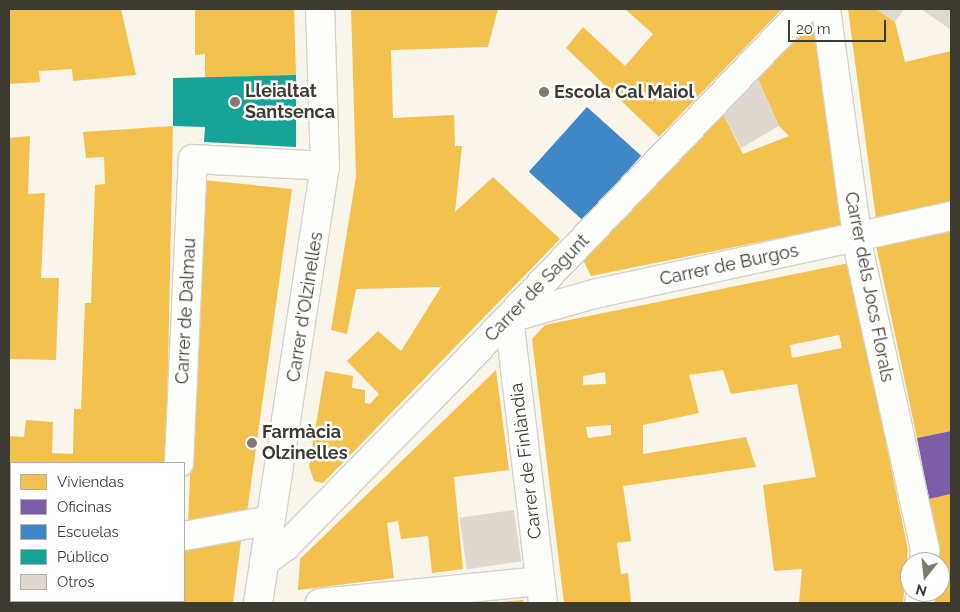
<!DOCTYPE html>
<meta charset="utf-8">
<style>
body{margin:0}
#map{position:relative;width:960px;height:612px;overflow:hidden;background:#f9f5ea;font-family:Raleway,sans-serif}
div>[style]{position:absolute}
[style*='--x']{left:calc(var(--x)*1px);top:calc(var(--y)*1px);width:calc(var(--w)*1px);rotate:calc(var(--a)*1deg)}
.homes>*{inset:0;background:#f2c14e}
.offices>*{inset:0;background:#7b5ea7}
.schools>*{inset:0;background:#3f88c5;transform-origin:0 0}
.public>*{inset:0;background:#17a398}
.building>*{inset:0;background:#dfd8d1;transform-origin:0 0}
.roads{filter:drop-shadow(1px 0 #d5d2c8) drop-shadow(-1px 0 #d5d2c8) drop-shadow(0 1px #d5d2c8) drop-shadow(0 -1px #d5d2c8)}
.street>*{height:28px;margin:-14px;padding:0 14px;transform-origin:14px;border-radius:14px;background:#fefefc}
.dots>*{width:14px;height:14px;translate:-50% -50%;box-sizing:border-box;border:2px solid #fff;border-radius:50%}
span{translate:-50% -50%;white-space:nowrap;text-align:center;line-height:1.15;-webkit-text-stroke:5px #fff;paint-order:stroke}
.poi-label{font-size:18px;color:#3d3a30;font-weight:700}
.left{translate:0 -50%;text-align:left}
.street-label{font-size:18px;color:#3d3a30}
.frame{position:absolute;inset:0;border:10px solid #3d3a30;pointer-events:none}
.legend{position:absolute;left:10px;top:462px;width:175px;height:140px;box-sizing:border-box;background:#fff;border:1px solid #b1b0ac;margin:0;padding:6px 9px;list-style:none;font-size:15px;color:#3d3a30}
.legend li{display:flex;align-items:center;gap:10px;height:25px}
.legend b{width:25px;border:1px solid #b1b0ac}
.north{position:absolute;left:900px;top:552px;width:50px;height:50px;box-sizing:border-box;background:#fff;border:1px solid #b1b0ac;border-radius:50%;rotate:196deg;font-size:14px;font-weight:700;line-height:20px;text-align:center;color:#3d3a30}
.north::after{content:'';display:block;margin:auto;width:18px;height:22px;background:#7f7b71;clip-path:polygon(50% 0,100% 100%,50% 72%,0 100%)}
.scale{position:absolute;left:788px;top:20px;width:98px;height:22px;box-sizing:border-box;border:2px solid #3d3a30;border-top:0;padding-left:6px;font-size:15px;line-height:18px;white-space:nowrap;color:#3d3a30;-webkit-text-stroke:4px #fff;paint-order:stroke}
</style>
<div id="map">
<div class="homes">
<i style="clip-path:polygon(23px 9px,121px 9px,136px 75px,73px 81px,72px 69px,39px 71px,40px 82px,9px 84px,9px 10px)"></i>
<i style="clip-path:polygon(195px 9px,294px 9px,296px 75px,205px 78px,205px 54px,195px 55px)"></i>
<i style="clip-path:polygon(351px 9px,498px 9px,488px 47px,391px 50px,393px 118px,454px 115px,455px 146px,462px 146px,455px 212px,493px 177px,560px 239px,323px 483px,314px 481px,309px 466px,325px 371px,353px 376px,352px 388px,365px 390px,365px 403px,370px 404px,379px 394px,347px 361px,378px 331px,401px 351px,441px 287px,356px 289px,347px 334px,331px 330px,356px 177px)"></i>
<i style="clip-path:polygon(625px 9px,782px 9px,659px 137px,566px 48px,583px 27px,625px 66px,653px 34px)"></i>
<i style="clip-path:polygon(848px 9px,876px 9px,895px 22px,905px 62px,951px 51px,951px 203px,876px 219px)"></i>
<i style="clip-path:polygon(815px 21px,843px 225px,591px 276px,582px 258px,723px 114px,743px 154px,789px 136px,779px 126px,758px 79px)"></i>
<i style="clip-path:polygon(173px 126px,166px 463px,11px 463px,11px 523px,9px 523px,9px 436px,24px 437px,26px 420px,53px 422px,52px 453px,73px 454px,74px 409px,81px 409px,85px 303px,91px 303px,95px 185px,105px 184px,104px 157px,86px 158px,83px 132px)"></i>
<i style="clip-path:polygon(30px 136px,28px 194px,45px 193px,41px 278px,59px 278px,56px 360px,9px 359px,9px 138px)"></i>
<i style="clip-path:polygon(203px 180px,292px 189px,246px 520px,188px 524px)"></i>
<i style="clip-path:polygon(951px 229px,951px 431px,917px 438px,876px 245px)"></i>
<i style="clip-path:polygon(evenodd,849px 263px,908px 550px,903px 603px,799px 603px,802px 569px,774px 571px,763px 485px,816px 477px,797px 384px,731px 394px,723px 370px,689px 375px,699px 413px,643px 425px,643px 454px,746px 437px,756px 467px,623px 486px,631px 541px,617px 543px,621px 574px,628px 573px,631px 603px,564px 603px,532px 339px,545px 325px,849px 263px,839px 335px,842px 348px,792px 358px,790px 345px,839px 335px,849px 263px,605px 372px,606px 384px,583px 385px,583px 376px,605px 372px,849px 263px,611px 425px,611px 435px,588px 438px,586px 427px,611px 425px)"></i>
<i style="clip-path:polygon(496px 370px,509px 470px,454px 477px,463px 569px,432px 573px,428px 536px,401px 539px,398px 521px,387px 523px,394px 578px,298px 590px,300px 559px)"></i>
<i style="clip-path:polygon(951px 494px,951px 603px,935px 603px,936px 592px,940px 592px,940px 552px,929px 499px)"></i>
<i style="clip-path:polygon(241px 541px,233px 603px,146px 602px,184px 601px,184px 549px)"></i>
<i style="clip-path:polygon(11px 581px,11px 601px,81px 602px,9px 603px)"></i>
<i style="clip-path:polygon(523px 600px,524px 603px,501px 603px,501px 602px)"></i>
</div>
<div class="offices">
<i style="clip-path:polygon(951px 431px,951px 494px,929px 499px,917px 438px)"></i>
</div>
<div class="schools">
<i style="left:587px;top:107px;width:73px;height:87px;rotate:42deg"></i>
</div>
<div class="public">
<i style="clip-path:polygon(296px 75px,296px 147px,204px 142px,205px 127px,173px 126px,173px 78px)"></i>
</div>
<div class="building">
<i style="clip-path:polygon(876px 9px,904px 9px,895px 22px)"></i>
<i style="clip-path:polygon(921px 9px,951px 9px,951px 30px)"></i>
<i style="clip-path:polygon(758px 79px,779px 126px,741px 148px,723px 114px)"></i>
<i style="left:514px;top:510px;width:52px;height:55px;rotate:82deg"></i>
</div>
<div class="roads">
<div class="street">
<i style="--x:826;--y:9;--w:249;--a:82.2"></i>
<i style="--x:860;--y:256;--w:301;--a:77.5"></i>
<i style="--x:925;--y:550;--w:12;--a:95"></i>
<i style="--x:509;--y:318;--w:287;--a:83.2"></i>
<i style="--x:510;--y:318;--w:87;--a:-15.9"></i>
<i style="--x:594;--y:294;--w:365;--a:-12.3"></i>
<i style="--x:179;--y:463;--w:304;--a:-87.4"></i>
<i style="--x:193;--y:159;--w:132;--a:3"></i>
<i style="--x:9;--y:534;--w:2;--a:0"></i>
<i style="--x:184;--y:536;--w:88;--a:-10.4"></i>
<i style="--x:264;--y:562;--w:27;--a:-36"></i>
<i style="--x:286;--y:546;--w:255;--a:-45.6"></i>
<i style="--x:464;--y:364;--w:492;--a:-46.2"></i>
<i style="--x:258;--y:603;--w:442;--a:-81.3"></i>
<i style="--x:325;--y:166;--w:157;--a:-91.8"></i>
<i style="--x:320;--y:603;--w:221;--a:-5.7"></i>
<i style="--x:919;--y:603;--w:11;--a:-80"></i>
</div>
</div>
<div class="dots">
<i style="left:544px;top:92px;background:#7f7b71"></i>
<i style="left:235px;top:102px;background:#7f7b71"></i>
<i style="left:252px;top:443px;background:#7f7b71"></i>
</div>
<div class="poi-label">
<span class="left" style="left:245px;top:102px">Lleialtat<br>Santsenca</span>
<span class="left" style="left:554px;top:92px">Escola Cal Maiol</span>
<span class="left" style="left:262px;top:443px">Farmàcia<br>Olzinelles</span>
</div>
<div class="street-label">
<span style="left:729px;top:265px;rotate:-12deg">Carrer de Burgos</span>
<span style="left:869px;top:287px;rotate:79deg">Carrer dels Jocs Florals</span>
<span style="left:537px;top:288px;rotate:-46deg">Carrer de Sagunt</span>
<span style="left:305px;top:307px;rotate:-81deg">Carrer d'Olzinelles</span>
<span style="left:186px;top:311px;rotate:-87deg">Carrer de Dalmau</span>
<span style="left:526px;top:461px;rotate:-97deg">Carrer de Finlàndia</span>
</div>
<div class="frame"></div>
<ul class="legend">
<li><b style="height:14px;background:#f2c14e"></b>Viviendas</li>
<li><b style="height:14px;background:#7b5ea7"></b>Oficinas</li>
<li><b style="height:14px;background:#3f88c5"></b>Escuelas</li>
<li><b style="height:14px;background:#17a398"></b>Público</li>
<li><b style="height:14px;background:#dfd8d1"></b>Otros</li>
</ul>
<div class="north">N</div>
<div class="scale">20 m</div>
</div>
